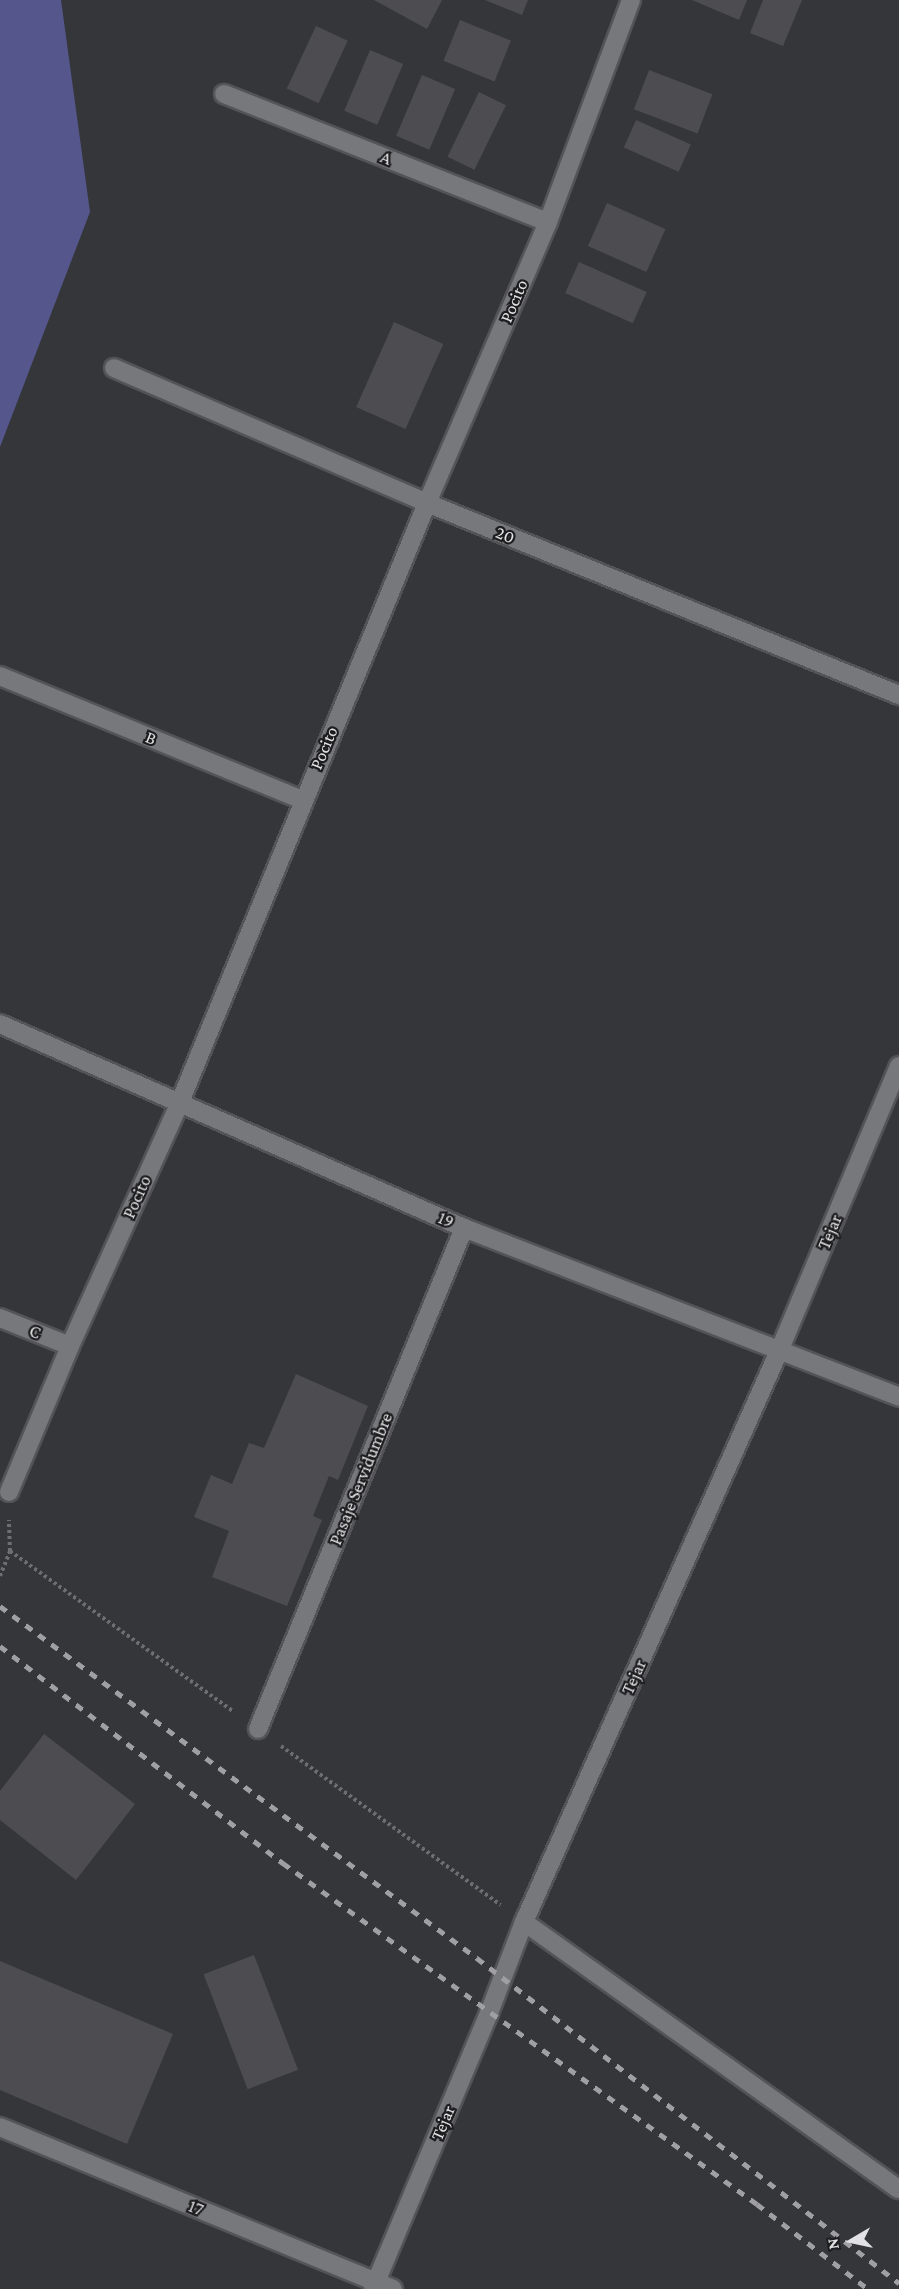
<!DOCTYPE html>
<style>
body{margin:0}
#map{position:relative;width:899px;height:2289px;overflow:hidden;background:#353639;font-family:"Crimson Pro",serif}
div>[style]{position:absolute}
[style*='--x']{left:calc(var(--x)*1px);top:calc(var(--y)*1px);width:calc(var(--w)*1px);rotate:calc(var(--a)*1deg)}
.green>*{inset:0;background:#54568c}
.building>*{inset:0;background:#4d4d51;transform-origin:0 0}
.path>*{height:4px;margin-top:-2px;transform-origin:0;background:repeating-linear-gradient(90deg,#6e6e71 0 3px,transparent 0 6px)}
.roads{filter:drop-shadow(2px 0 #545457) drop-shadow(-2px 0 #545457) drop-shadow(0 2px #545457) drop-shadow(0 -2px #545457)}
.minor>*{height:18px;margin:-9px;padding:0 9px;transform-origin:9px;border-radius:9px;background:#77787c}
.rail>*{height:4.5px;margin-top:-2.25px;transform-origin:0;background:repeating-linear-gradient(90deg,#a0a0a3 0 8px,transparent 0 16px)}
span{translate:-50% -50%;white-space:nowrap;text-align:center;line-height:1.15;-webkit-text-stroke:4.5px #1d1d1f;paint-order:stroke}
.street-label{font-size:18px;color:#e2e2e4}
.north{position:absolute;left:821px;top:2211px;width:60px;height:60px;-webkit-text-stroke:4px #1d1d1f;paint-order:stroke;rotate:261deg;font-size:16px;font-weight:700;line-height:24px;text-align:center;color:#e2e2e4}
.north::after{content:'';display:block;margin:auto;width:21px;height:27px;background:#e2e2e4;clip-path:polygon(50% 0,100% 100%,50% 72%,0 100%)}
</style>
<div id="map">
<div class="green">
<i style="clip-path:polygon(0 0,61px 0,90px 212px,0 447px)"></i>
</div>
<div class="building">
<i style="clip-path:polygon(374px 0,442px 0,427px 29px)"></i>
<i style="clip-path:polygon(485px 0,528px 0,522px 15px)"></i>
<i style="clip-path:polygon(692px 0,747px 0,739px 20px)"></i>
<i style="clip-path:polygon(763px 0,802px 0,783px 46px,750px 33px)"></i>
<i style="left:460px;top:20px;width:55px;height:44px;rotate:22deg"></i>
<i style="left:316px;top:26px;width:35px;height:69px;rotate:25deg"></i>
<i style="left:370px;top:50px;width:36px;height:66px;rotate:23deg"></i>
<i style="left:649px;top:70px;width:68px;height:42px;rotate:21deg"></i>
<i style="left:422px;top:75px;width:36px;height:66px;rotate:23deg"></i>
<i style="left:479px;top:92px;width:30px;height:72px;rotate:26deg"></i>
<i style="left:636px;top:120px;width:60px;height:30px;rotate:24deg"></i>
<i style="left:607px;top:203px;width:64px;height:47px;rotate:24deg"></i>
<i style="left:579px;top:262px;width:74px;height:34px;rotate:24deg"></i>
<i style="left:394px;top:322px;width:54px;height:93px;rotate:24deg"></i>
<i style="clip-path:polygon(296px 1374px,368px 1406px,338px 1480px,329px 1476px,313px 1516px,322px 1520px,287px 1606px,212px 1577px,229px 1531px,194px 1517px,211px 1475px,232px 1484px,249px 1443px,264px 1448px)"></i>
<i style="clip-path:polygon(44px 1734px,135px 1804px,76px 1880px,0 1820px,0 1791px)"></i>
<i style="left:254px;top:1955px;width:123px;height:54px;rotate:69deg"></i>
<i style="clip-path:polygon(0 1961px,173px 2034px,127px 2144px,0 2090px)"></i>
</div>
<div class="path">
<i style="--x:10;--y:1551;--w:274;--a:35.7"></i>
<i style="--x:0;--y:1576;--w:27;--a:-68"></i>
<i style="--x:10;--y:1551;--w:31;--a:-92"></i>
<i style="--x:281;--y:1746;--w:271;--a:35.9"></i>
</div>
<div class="roads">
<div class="minor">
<i style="--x:224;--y:94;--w:348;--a:21.6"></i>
<i style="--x:114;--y:368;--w:341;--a:23.3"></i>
<i style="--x:427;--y:503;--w:510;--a:22.14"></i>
<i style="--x:0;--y:676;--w:327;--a:22.3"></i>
<i style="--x:0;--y:1024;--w:507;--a:23.73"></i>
<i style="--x:464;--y:1228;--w:467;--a:21.2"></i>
<i style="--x:0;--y:1318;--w:75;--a:21.8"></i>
<i style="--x:9;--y:1492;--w:158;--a:-67.3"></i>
<i style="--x:70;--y:1346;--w:268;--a:-65.7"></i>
<i style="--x:180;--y:1102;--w:648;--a:-67.59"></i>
<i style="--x:427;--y:503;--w:306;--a:-66.7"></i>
<i style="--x:548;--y:222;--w:237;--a:-69.5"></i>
<i style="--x:258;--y:1729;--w:542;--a:-67.65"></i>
<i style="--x:524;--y:1922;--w:460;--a:35.5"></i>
<i style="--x:0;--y:2127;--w:425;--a:22.4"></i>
<i style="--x:373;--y:2289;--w:299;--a:-67.2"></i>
<i style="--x:489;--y:2013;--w:97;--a:-69"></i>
<i style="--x:524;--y:1922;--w:628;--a:-65.93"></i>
<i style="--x:780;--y:1349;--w:307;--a:-67.2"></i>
</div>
</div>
<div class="rail">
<i style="--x:0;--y:1606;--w:593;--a:36.43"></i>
<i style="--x:477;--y:1958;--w:533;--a:37.6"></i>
<i style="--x:0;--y:1646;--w:357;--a:37.5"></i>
<i style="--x:283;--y:1863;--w:584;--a:35.73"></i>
<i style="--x:757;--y:2204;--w:140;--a:37.4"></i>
</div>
<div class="street-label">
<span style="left:386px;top:158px;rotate:22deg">A</span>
<span style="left:514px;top:301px;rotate:-67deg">Pocito</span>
<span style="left:505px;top:535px;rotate:22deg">20</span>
<span style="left:151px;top:738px;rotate:22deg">B</span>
<span style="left:324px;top:748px;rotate:-67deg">Pocito</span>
<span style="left:137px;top:1197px;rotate:-66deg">Pocito</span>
<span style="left:446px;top:1220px;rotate:24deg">19</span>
<span style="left:830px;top:1232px;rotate:-67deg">Tejar</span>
<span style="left:35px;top:1332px;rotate:22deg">C</span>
<span style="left:361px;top:1479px;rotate:-68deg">Pasaje Servidumbre</span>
<span style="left:634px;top:1677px;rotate:-66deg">Tejar</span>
<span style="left:443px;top:2123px;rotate:-67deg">Tejar</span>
<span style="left:196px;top:2208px;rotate:22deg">17</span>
</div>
<div class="north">N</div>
</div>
